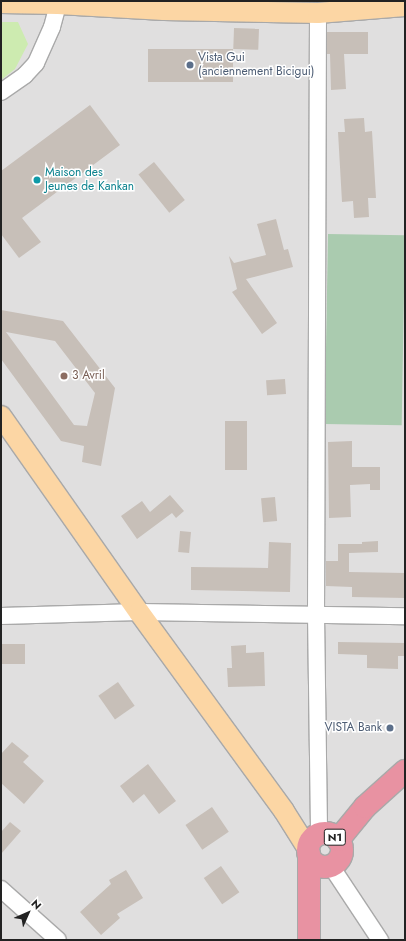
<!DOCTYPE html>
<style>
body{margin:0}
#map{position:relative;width:406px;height:941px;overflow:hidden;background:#f2efe9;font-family:Jost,sans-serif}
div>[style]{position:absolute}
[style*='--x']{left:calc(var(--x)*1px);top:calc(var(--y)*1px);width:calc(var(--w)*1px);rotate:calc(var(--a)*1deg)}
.residential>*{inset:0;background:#e0dfdf;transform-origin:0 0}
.grass>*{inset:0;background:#cdebb0}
.cemetery>*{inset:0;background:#aacbaf;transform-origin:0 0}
.building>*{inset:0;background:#c7bfb8;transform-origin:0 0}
.roads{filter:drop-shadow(1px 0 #a9a9a9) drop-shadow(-1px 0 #a9a9a9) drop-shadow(0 1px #a9a9a9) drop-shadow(0 -1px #a9a9a9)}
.minor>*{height:16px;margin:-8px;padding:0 8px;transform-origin:8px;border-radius:8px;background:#fff}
.major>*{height:20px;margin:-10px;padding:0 10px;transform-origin:10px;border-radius:10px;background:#fcd6a4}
.highway>*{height:22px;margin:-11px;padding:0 11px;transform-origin:11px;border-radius:11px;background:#e892a2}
.highway>.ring{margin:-11px;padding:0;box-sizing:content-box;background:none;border:22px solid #e892a2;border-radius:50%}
.dots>*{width:11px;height:11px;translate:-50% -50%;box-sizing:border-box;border:2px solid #fff;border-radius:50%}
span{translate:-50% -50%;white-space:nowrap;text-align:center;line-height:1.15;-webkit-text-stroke:3px #fff;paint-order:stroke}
.shield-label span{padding:1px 3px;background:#fff;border:1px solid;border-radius:3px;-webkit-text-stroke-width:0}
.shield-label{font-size:11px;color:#222;font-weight:700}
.service-label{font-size:12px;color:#4e5e75}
.left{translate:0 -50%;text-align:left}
.right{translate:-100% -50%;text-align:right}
.culture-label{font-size:12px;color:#0d838f}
.education-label{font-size:12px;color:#785e54}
.frame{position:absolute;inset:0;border:2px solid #222;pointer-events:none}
.north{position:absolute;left:8px;top:893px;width:40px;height:40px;-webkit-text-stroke:3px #fff;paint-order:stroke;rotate:45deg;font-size:11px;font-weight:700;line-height:16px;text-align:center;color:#222}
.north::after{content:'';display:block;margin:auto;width:14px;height:18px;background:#222;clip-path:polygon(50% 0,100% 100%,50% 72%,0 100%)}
</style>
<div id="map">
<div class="residential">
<i style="left:1px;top:1px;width:404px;height:939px"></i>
</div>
<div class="grass">
<i style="clip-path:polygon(1px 22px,18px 22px,28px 44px,15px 69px,1px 80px)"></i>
</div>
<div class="cemetery">
<i style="left:328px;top:234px;width:77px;height:190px;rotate:1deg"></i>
</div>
<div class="building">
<i style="left:234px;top:28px;width:25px;height:21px;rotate:2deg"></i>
<i style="clip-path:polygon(327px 32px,368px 32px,368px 54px,344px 54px,346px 89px,331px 90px,330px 54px,327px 54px)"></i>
<i style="left:148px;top:49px;width:85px;height:33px"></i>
<i style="clip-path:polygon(90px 105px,120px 145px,22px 218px,41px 242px,19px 258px,1px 234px,1px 171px)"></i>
<i style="clip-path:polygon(364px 118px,365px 132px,372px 131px,376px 198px,368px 198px,369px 217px,354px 218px,353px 201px,342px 202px,338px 132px,345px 132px,344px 119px)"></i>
<i style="left:154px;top:162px;width:49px;height:20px;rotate:51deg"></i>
<i style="clip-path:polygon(276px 219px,284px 250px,288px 249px,293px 267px,246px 279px,277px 323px,262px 334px,232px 292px,237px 289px,229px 256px,234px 263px,266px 255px,257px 224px)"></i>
<i style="clip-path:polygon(evenodd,1px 310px,63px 321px,115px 388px,101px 466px,82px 462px,84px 446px,61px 441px,1px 359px,1px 310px,6px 332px,55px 341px,95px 393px,87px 426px,74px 425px,6px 332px)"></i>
<i style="left:285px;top:379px;width:15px;height:19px;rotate:86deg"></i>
<i style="left:225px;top:421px;width:22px;height:49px"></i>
<i style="clip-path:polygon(352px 441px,352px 467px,380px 467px,380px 490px,370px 490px,370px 484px,350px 485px,351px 517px,329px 518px,328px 442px)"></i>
<i style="clip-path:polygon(170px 495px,184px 511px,176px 518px,172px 513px,137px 539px,121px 516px,142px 501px,150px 512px)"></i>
<i style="left:275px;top:497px;width:24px;height:14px;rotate:85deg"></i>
<i style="left:180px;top:531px;width:11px;height:21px;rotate:5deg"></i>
<i style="clip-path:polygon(378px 541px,378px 552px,349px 553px,349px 572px,405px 573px,405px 598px,352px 597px,352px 587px,326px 586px,326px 561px,338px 561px,338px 544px,362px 544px,362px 542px)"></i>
<i style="clip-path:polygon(269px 542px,291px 543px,290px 592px,191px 590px,191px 567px,268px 568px)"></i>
<i style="clip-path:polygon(338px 642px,405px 643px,405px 656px,398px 656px,398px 669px,367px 668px,367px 655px,338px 654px)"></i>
<i style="left:25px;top:644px;width:20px;height:24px;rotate:90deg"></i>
<i style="clip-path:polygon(246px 645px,246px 653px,264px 652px,265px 686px,228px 687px,227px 668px,232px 668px,231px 646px)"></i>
<i style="left:118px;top:682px;width:29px;height:24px;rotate:55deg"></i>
<i style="clip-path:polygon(12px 742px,29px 756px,23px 762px,44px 781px,24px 804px,1px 783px,1px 754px)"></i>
<i style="clip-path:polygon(148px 764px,176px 801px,159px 814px,144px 794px,133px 803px,120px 786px)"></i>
<i style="left:212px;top:807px;width:30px;height:32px;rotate:56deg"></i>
<i style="clip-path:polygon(10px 822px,21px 831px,1px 854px,1px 832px)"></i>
<i style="left:221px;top:866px;width:32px;height:21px;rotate:55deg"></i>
<i style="clip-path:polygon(126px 870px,143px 898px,117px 914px,120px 918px,101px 935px,80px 912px,111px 884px,109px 880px)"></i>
</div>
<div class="roads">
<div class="minor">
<i style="--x:318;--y:13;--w:601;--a:90.19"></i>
<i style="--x:316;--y:614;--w:220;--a:89.2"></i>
<i style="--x:1;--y:92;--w:29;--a:-35"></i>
<i style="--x:25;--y:75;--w:16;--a:-47"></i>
<i style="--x:36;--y:63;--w:39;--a:-66"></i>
<i style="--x:52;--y:27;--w:24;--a:-75"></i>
<i style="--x:1;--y:616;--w:138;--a:-1.7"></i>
<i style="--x:139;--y:612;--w:266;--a:0.9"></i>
<i style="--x:331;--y:866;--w:89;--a:56.5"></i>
<i style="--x:1;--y:889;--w:76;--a:41.8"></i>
</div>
<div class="major">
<i style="--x:1;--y:3;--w:57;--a:1"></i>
<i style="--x:58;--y:4;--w:106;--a:3.2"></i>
<i style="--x:164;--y:10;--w:154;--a:1.1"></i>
<i style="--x:318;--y:13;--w:87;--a:-4.6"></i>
<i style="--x:1;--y:416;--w:240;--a:54.9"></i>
<i style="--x:139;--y:612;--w:246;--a:53.9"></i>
<i style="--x:284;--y:811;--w:45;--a:57.7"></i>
</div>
<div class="highway">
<i class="ring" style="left:308px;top:833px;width:12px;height:12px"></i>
<i style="--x:338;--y:840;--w:43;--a:-50.7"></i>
<i style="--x:365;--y:807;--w:54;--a:-42"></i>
<i style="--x:309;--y:854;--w:86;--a:90"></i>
</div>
</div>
<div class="dots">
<i style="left:190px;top:65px;background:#5c6f8a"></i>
<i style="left:37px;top:180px;background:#0f9aa8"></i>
<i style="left:64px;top:376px;background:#8d6e63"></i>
<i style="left:390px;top:728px;background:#5c6f8a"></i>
</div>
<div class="shield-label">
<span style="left:335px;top:837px">N1</span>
</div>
<div class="service-label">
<span class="left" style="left:198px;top:65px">Vista Gui<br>(anciennement Bicigui)</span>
<span class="right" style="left:382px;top:728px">VISTA Bank</span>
</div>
<div class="culture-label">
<span class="left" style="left:45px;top:180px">Maison des<br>Jeunes de Kankan</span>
</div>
<div class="education-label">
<span class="left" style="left:72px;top:376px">3 Avril</span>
</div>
<div class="frame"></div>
<div class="north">N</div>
</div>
